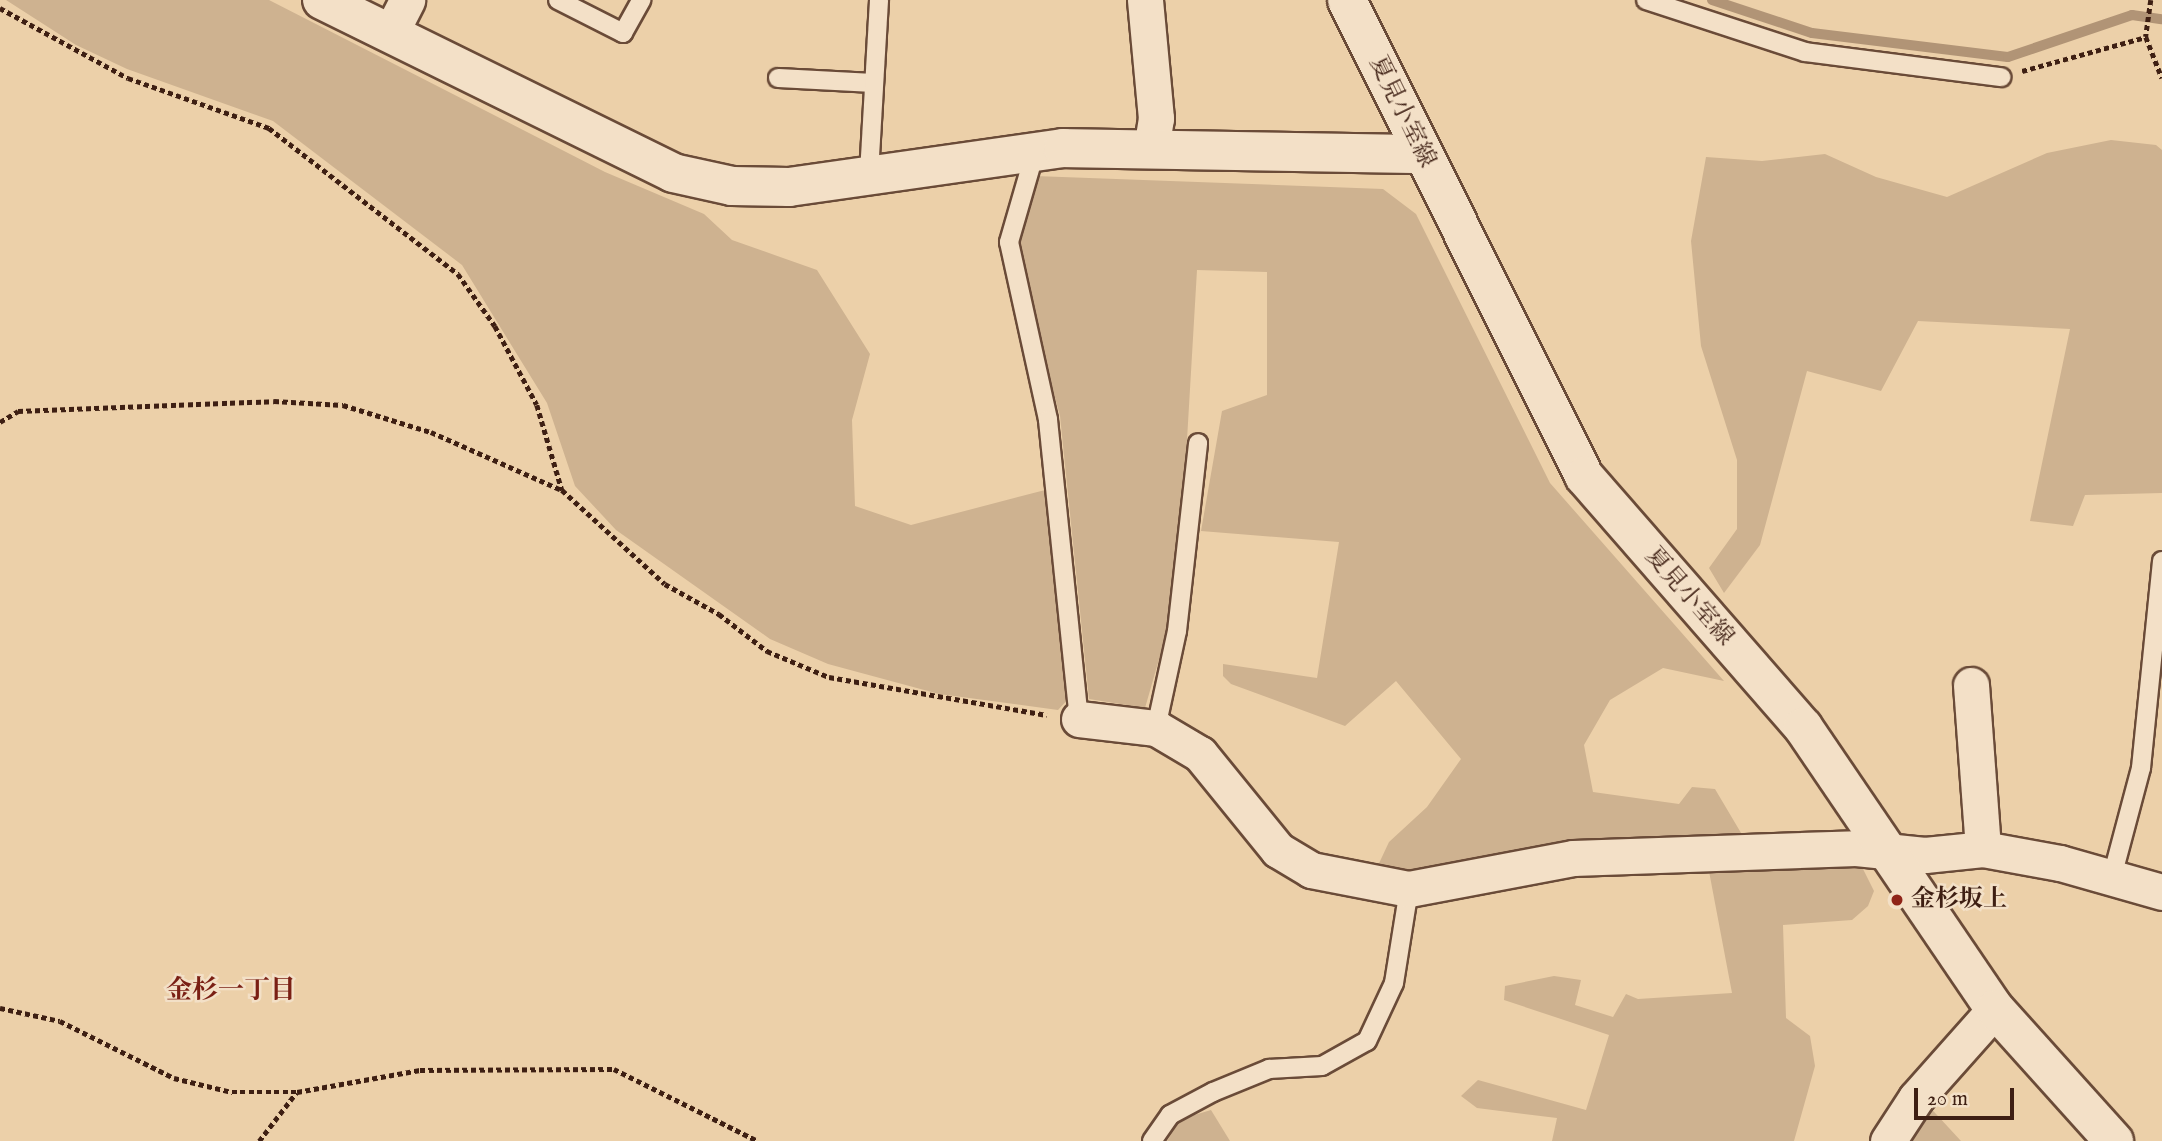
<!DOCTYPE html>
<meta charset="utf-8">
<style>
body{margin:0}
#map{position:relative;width:2162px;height:1141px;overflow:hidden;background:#ecd0a9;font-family:"IM FELL English","Noto Serif JP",serif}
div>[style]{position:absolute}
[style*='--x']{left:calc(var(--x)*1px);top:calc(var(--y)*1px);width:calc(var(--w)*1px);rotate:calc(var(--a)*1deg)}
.green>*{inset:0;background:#ceb290}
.stream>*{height:10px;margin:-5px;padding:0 5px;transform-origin:5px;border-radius:5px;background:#b19476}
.path>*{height:4.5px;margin-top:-2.25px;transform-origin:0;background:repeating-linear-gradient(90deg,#3e1f13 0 5px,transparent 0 8.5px)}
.roads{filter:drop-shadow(2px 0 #6a4b38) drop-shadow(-2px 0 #6a4b38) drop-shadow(0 2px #6a4b38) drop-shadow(0 -2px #6a4b38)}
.service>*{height:18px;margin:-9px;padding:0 9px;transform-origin:9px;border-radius:9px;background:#f3e0c7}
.minor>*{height:35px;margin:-17.5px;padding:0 17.5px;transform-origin:17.5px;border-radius:17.5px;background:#f3e0c7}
.tertiary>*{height:38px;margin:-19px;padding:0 19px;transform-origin:19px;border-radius:19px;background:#f3e0c7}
.secondary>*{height:38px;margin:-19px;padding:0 19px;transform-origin:19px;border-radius:19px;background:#f3e0c7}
.dots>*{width:19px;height:19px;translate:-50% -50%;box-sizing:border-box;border:4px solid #f3e0c7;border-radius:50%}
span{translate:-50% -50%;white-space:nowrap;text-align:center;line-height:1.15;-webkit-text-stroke:5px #f3e0c7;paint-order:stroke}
.street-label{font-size:24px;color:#3e1f13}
.poi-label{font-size:24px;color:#3e1f13;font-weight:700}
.left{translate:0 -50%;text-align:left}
.neighbourhood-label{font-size:26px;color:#7a1f14;font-weight:700}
.scale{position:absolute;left:1914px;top:1088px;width:100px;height:32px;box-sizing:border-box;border:4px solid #3e1f13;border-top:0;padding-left:9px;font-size:21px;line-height:24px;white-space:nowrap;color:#3e1f13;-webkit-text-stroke:5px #f3e0c7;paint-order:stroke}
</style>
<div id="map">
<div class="green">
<i style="clip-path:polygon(6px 0,269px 0,605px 172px,704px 214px,732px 240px,817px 270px,870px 354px,852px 420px,855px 506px,911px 525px,1049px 489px,1071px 696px,1058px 710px,939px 694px,828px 664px,770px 639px,616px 530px,575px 486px,547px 403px,462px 265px,273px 121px,127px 69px,76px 45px)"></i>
<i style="clip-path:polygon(2111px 140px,2156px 145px,2162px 150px,2162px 493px,2085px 495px,2073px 526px,2030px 521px,2070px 329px,1918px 321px,1881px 391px,1807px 371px,1760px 545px,1724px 593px,1709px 568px,1737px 529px,1737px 460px,1701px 346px,1691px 241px,1706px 157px,1762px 161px,1825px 154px,1876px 177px,1947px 197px,2047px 153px)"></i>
<i style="clip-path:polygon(1035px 176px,1383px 189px,1416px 214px,1550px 483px,1724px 681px,1663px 668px,1610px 700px,1584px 745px,1593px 792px,1679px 804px,1692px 787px,1715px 789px,1747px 843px,1374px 874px,1389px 842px,1427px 807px,1461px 759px,1396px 681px,1345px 726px,1231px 684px,1223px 676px,1223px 664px,1317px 678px,1339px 542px,1201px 531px,1222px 411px,1267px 395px,1267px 272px,1197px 270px,1182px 525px,1168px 628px,1145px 708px,1089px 699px,1060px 416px,1014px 245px)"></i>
<i style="clip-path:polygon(1860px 863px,1874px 891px,1868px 906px,1852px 920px,1783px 925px,1786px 1018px,1810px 1036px,1815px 1066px,1794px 1141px,1552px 1141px,1557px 1118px,1477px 1108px,1461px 1096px,1478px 1080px,1586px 1110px,1609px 1035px,1504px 1000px,1505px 986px,1554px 976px,1581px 980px,1575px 1005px,1613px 1017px,1626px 994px,1638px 999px,1732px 993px,1708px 866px)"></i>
<i style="clip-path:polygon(1925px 1102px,1961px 1141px,1899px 1141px)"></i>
<i style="clip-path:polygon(1211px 1110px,1230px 1141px,1167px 1141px,1181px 1119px)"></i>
</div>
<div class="stream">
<i style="--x:1712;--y:0;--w:105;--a:18.3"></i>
<i style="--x:1812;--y:33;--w:197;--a:7"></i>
<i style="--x:2008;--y:57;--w:131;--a:-18.7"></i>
<i style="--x:2132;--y:15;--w:30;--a:8"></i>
</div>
<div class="path">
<i style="--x:2151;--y:0;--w:37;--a:98"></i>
<i style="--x:2146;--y:37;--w:44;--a:68.7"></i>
<i style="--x:0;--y:8;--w:146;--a:28.7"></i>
<i style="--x:128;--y:78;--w:150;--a:19.5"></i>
<i style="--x:269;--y:128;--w:239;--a:37.7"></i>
<i style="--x:458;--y:274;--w:64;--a:54.6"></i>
<i style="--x:495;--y:326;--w:89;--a:62"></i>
<i style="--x:537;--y:405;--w:89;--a:73.6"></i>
<i style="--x:2022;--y:71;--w:129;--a:-15.3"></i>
<i style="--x:0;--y:422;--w:21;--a:-31"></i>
<i style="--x:18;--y:411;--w:256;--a:-2.2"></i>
<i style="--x:274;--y:401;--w:69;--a:3.3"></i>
<i style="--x:343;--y:405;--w:92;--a:17.1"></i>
<i style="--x:431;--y:432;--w:143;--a:23.9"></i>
<i style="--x:562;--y:490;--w:139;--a:42.4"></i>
<i style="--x:665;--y:584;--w:62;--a:29.1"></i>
<i style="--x:719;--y:614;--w:61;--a:37.6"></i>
<i style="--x:767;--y:651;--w:67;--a:22.8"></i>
<i style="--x:829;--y:677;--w:221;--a:9.9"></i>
<i style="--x:0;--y:1008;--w:61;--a:12.2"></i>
<i style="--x:60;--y:1021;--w:127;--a:26.6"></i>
<i style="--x:174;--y:1078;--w:60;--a:13.6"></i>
<i style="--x:232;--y:1092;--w:65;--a:0"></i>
<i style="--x:297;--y:1092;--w:125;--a:-10.1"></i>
<i style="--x:420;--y:1070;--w:194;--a:-0.3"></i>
<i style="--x:614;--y:1069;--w:161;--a:26.6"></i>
<i style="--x:259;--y:1141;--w:61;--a:-52.4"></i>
</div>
<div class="roads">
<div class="service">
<i style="--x:558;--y:0;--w:73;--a:26.9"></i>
<i style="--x:623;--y:33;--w:38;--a:-61"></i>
<i style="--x:1646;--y:0;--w:167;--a:18.1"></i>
<i style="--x:1805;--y:52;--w:198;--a:7.3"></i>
<i style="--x:778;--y:78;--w:96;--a:3"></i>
<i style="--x:1035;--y:152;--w:94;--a:106.1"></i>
<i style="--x:1009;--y:242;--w:182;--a:77.6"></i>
<i style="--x:1048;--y:420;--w:301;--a:84.1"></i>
<i style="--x:869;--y:174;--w:174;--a:-86.7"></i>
<i style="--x:1156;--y:728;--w:99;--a:-77.8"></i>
<i style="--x:1177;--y:631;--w:189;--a:-83.6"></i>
<i style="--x:2112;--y:877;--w:113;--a:-75.1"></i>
<i style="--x:2141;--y:768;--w:208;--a:-84.2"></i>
<i style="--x:1152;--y:1141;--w:32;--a:-55"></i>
<i style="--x:1170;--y:1115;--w:49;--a:-28.1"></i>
<i style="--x:1213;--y:1092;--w:61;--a:-22.3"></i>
<i style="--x:1269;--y:1069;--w:53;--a:-3.2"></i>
<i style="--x:1322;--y:1066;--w:51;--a:-29.1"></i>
<i style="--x:1367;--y:1041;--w:64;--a:-65"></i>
<i style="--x:1394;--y:983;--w:95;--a:-80.9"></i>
</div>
<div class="minor">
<i style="--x:1145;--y:0;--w:119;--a:84.7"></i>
<i style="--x:1156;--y:118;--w:31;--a:99"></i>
<i style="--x:390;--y:34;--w:38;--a:-63"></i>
<i style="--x:1971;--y:685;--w:164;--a:85.8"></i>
<i style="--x:1079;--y:719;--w:78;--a:6.7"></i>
<i style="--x:1156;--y:728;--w:51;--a:30.6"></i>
<i style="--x:1200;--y:754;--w:124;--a:50.9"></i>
<i style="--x:1278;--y:850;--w:39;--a:31"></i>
<i style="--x:1311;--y:870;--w:100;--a:11"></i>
<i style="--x:1409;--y:889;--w:167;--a:-10.7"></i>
<i style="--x:1573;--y:858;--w:283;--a:-2"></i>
<i style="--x:1856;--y:848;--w:69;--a:5.8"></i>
<i style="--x:1925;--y:855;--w:58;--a:-5.9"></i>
<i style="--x:1983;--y:849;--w:78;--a:10.3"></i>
<i style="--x:2060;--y:863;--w:106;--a:15.9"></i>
<i style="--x:1888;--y:1141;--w:51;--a:-56.9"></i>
<i style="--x:1916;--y:1098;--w:119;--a:-48.4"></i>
</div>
<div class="tertiary">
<i style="--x:322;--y:0;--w:391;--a:26.2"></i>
<i style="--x:673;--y:173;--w:60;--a:12.4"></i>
<i style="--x:732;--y:186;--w:57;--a:1"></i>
<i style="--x:789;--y:187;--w:277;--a:-8.1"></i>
<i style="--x:1063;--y:148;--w:360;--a:1"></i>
</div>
<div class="secondary">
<i style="--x:1347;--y:0;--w:532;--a:63.53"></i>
<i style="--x:1584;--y:476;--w:333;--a:48.9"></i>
<i style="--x:1803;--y:727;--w:341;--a:55.8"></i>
<i style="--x:1995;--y:1009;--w:178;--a:48"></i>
</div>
</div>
<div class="dots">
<i style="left:1897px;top:900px;background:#8f2418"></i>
</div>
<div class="street-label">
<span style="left:1402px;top:112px;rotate:64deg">夏見小室線</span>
<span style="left:1689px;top:597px;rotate:49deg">夏見小室線</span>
</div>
<div class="poi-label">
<span class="left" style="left:1911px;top:900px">金杉坂上</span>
</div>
<div class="neighbourhood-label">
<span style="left:231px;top:991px">金杉一丁目</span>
</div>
<div class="scale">20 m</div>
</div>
